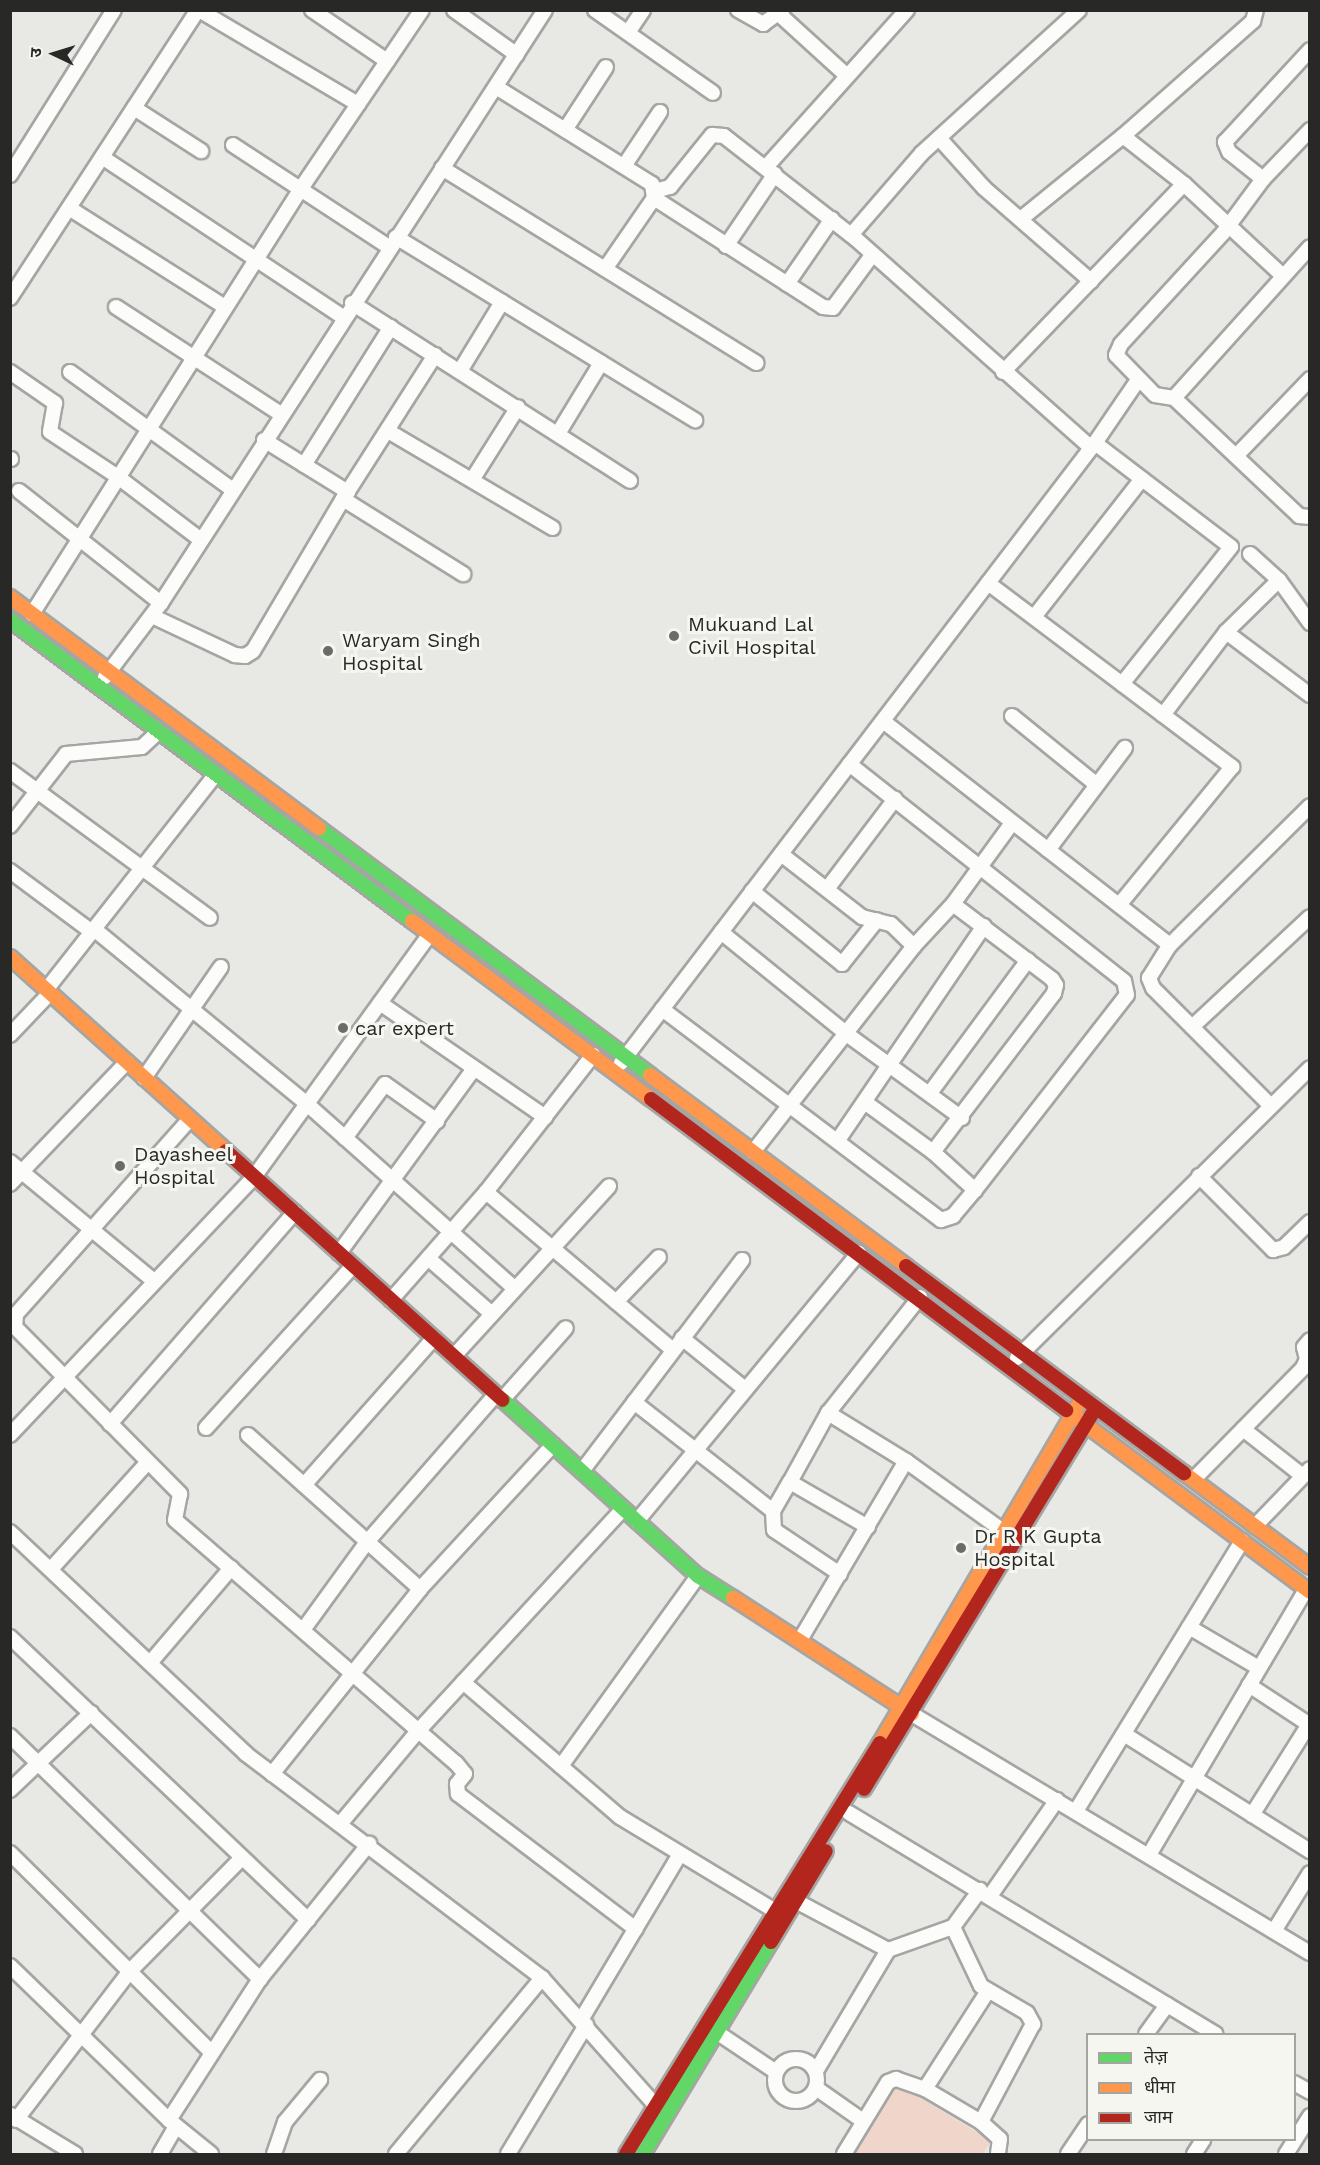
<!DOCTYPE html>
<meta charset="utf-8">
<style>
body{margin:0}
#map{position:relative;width:1320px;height:2165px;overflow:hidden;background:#e8e8e4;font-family:"Work Sans","Noto Sans Devanagari",sans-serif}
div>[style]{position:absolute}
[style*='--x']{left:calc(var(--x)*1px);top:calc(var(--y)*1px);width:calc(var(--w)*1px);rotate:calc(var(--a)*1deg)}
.green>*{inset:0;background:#f0d6ca}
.roads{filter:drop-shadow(2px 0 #a5a5a3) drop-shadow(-2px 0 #a5a5a3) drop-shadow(0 2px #a5a5a3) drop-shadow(0 -2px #a5a5a3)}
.street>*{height:14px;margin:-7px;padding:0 7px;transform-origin:7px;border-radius:7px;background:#fcfcfb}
.street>.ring{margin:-7px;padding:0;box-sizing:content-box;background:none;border:14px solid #fcfcfb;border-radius:50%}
.fast>*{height:14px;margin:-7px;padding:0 7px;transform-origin:7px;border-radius:7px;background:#63d668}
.slow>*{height:14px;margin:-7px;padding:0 7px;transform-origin:7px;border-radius:7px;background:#ff974d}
.jam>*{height:14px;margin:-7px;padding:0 7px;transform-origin:7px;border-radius:7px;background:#b3261e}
.dots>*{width:16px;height:16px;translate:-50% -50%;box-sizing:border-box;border:3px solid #f6f6f1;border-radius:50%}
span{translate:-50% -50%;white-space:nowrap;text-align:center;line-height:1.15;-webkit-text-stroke:6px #f6f6f1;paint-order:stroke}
.poi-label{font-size:20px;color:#282826}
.left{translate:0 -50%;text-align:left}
.frame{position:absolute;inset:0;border:12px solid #282826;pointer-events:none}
.legend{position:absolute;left:1086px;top:2033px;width:210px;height:108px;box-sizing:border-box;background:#f6f6f1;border:2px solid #a4a4a0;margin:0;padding:8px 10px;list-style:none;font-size:18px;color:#282826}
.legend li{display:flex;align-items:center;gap:12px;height:30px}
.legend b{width:30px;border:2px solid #a4a4a0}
.north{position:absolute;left:24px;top:24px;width:60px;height:60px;-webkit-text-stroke:4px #f6f6f1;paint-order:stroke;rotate:274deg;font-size:16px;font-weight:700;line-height:24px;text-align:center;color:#282826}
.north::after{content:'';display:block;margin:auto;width:21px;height:27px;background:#282826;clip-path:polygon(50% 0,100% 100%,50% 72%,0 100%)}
</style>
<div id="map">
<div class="green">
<i style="clip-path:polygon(895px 2082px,991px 2141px,983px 2154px,851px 2154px)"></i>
</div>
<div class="roads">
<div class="street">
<i style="--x:199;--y:10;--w:185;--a:30.6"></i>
<i style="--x:312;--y:10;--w:91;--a:34.2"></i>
<i style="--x:454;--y:10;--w:77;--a:35.5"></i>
<i style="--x:595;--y:10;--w:144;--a:35.1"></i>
<i style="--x:738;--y:10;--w:29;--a:29"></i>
<i style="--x:763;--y:24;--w:24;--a:-36"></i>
<i style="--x:779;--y:14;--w:91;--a:42.3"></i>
<i style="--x:629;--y:31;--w:25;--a:-56"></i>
<i style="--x:496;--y:87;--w:184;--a:31.9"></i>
<i style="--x:652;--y:184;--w:14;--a:82"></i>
<i style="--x:654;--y:198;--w:201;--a:32.8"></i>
<i style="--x:823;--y:307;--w:10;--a:6"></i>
<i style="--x:833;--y:308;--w:67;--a:-53.5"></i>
<i style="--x:134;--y:108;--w:80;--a:32.7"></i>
<i style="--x:565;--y:130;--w:75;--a:-56.9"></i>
<i style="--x:1310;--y:130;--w:68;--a:133.8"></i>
<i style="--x:1263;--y:179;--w:67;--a:126.5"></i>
<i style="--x:1223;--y:233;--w:151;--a:132.6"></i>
<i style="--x:1121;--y:344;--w:12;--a:114"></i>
<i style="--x:1116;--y:355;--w:56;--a:45.7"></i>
<i style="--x:1155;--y:395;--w:19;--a:9"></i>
<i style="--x:1174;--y:398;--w:172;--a:43.3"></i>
<i style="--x:1299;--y:516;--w:11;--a:5"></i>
<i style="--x:1123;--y:136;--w:78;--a:38.2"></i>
<i style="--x:1184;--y:184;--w:132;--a:42.9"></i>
<i style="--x:939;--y:138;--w:67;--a:48"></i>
<i style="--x:984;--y:188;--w:142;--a:41"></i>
<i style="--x:233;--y:145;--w:186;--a:33.2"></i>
<i style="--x:102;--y:157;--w:289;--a:33.6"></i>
<i style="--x:624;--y:166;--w:65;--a:-56.3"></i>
<i style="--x:766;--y:167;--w:211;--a:-48.1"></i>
<i style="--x:442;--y:168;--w:370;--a:31.8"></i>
<i style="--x:10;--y:175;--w:195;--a:-57.8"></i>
<i style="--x:1263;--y:179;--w:43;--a:-141.5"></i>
<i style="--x:1229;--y:152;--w:11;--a:-112"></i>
<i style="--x:1225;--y:142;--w:125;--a:-47.3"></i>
<i style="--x:655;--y:191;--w:16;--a:-15"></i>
<i style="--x:670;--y:187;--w:67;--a:-51.1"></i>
<i style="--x:712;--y:135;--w:12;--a:5"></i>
<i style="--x:724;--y:136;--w:167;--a:38"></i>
<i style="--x:856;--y:239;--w:314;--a:41.6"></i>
<i style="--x:69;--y:208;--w:185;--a:32.4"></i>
<i style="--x:1022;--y:218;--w:130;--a:-39.1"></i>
<i style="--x:1123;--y:136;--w:174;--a:-41.5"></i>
<i style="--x:1253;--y:21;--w:11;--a:-75"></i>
<i style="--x:851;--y:235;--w:108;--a:-49.1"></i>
<i style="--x:922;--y:153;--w:212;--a:-42.3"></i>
<i style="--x:396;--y:237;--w:351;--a:31.5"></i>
<i style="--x:726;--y:246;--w:87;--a:-55.8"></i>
<i style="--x:605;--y:269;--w:86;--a:-55.4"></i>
<i style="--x:787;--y:284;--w:79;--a:-55.3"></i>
<i style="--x:10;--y:298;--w:344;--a:-56.9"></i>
<i style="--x:352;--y:303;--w:330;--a:32.6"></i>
<i style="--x:116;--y:307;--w:197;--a:33"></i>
<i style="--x:460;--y:371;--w:81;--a:-58.7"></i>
<i style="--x:10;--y:372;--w:55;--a:34.6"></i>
<i style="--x:55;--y:403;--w:29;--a:100"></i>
<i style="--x:50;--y:432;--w:82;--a:33.5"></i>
<i style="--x:118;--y:477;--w:104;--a:37.2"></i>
<i style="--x:70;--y:372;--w:201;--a:35.9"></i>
<i style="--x:1003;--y:372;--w:261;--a:-46.1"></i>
<i style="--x:1174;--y:398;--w:203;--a:-48"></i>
<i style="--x:388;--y:431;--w:191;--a:30.5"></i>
<i style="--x:559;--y:432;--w:81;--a:-58.7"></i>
<i style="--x:264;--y:440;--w:99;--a:31.8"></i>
<i style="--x:1095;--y:443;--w:171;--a:37.4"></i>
<i style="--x:1231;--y:547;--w:175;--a:128.5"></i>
<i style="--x:1236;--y:456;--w:107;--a:-46.1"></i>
<i style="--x:10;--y:459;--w:1;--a:0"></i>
<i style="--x:304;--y:465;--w:163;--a:-57.8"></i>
<i style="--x:472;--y:480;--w:86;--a:-57.8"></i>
<i style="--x:19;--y:491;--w:181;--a:38.3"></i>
<i style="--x:343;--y:499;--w:142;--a:32"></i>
<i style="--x:1250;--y:554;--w:39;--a:42"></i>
<i style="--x:1279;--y:580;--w:53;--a:54.2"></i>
<i style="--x:988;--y:583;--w:306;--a:37"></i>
<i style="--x:1232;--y:767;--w:178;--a:129.3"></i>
<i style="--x:32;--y:614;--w:502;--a:-57.7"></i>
<i style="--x:300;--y:190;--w:217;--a:-55.9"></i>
<i style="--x:152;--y:616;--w:92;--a:25.2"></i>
<i style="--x:235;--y:655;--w:10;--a:6"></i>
<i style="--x:245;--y:656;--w:9;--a:-32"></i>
<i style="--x:253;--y:651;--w:177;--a:-59.4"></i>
<i style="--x:343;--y:499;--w:171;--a:-57.4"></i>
<i style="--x:1034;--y:617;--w:175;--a:-52"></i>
<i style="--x:1226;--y:632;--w:105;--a:36.9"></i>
<i style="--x:105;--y:677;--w:93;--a:-52.9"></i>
<i style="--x:161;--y:603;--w:706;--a:-57.07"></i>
<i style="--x:1163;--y:715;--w:104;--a:-52.8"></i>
<i style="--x:1226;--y:632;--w:74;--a:-44.5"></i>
<i style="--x:1012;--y:716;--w:109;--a:39.1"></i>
<i style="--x:883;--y:721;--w:364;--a:38"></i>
<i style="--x:10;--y:771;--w:248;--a:36.3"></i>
<i style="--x:10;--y:826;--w:91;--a:-52.1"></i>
<i style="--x:66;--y:754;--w:76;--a:-5.3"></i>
<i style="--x:142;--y:747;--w:22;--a:-43"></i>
<i style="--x:1048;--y:850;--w:128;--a:-53"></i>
<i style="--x:781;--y:854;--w:103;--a:37.9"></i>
<i style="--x:862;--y:917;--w:30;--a:14"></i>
<i style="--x:891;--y:924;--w:32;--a:44"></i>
<i style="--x:10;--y:871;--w:102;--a:36.6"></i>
<i style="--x:827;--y:889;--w:113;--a:-52.9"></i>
<i style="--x:752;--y:891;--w:116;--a:39"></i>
<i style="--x:842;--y:964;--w:56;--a:-51.5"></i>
<i style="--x:94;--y:929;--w:276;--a:39.4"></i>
<i style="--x:307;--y:1104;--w:277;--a:41.6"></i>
<i style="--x:721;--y:932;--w:164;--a:39"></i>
<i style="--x:848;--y:1035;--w:141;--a:36.1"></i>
<i style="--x:46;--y:990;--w:273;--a:-51.8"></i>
<i style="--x:380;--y:1003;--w:201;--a:34.6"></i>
<i style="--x:662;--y:1009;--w:350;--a:37.1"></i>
<i style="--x:941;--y:1220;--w:13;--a:-18"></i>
<i style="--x:953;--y:1216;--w:34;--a:-50"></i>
<i style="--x:975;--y:1190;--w:247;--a:-52.1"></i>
<i style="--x:1127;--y:995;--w:14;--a:-102"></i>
<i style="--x:1124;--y:981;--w:350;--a:-141.7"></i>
<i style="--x:1192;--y:1027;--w:161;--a:-43"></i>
<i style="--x:10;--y:1035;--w:58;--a:-46.4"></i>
<i style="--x:621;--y:1063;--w:780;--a:-52.6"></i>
<i style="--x:1095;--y:443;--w:76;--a:-55.7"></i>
<i style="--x:144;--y:1078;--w:135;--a:-55.3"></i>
<i style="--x:930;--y:1093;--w:165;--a:-53.6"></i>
<i style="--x:866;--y:1103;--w:83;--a:36.2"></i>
<i style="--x:933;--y:1152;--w:57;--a:42.1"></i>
<i style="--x:1270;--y:1105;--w:165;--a:-135"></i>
<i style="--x:1153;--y:988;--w:11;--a:-112"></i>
<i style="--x:1149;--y:978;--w:39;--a:-58"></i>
<i style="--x:1170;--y:945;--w:197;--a:-44.8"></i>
<i style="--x:190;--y:1119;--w:261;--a:131.7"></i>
<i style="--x:16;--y:1314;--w:13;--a:94"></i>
<i style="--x:15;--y:1327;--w:235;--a:45.3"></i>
<i style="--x:180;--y:1494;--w:26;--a:101"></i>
<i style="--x:175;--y:1520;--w:371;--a:40.9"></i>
<i style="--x:456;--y:1763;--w:14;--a:51"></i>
<i style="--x:465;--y:1774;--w:13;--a:129"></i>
<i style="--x:457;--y:1784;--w:10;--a:84"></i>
<i style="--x:458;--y:1794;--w:223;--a:37.2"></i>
<i style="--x:345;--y:1138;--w:67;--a:-53.5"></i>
<i style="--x:385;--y:1084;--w:64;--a:35.4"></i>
<i style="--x:838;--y:1140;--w:259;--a:-55.7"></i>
<i style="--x:753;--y:1152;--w:261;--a:-52"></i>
<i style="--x:914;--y:946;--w:57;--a:-47.1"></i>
<i style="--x:953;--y:904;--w:100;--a:-53.9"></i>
<i style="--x:933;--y:1152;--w:200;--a:-52.7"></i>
<i style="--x:1054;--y:993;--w:8;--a:-76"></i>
<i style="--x:1056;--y:985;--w:7;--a:-124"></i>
<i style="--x:1052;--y:979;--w:124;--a:-142.9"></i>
<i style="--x:10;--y:1162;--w:187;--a:39.6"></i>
<i style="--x:1199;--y:1176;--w:105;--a:45"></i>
<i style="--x:1273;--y:1250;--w:11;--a:-15"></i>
<i style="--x:1284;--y:1247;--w:36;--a:-44"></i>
<i style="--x:10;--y:1184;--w:169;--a:-46.2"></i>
<i style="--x:486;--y:1192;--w:245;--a:40.2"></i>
<i style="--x:339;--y:1253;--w:227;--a:-53.8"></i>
<i style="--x:428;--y:1258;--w:85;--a:41.2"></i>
<i style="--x:391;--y:1300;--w:144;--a:-48.7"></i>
<i style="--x:486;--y:1192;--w:174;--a:-52"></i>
<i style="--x:616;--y:1302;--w:62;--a:-46.3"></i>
<i style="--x:682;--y:1338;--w:81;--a:39"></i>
<i style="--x:454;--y:1356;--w:230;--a:-47.6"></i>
<i style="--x:1017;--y:1358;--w:412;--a:-44.7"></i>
<i style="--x:502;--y:1400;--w:96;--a:-48.4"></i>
<i style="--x:634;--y:1402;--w:177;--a:38.1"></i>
<i style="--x:828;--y:1413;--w:92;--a:31.6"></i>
<i style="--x:906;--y:1461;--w:120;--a:35.8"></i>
<i style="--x:110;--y:1424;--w:281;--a:-48.9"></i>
<i style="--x:206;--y:1428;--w:219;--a:-47.8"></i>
<i style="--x:1243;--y:1429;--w:76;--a:38.1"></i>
<i style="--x:10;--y:1435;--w:355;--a:-46.6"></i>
<i style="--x:254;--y:1177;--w:299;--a:-54.1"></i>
<i style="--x:248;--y:1435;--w:231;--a:41.8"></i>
<i style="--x:582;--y:1471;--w:265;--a:-52.8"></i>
<i style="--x:1194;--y:1479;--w:156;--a:-45.5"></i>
<i style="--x:1303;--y:1368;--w:10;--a:-66"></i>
<i style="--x:1307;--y:1359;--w:12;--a:-104"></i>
<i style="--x:1304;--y:1347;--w:9;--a:-49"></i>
<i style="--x:790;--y:1482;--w:79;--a:-61.2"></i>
<i style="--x:828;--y:1413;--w:148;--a:-51.6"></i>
<i style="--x:304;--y:1485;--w:196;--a:-48.5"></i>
<i style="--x:637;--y:1521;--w:348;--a:-50.4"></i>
<i style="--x:1255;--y:1526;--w:79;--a:-46"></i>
<i style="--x:10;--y:1532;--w:324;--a:43.2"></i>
<i style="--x:246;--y:1754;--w:371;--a:37.1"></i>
<i style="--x:542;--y:1978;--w:171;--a:48.3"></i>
<i style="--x:51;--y:1569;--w:143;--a:-47.8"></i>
<i style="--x:840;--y:1574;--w:79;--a:-146.3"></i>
<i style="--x:774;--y:1530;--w:19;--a:-93"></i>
<i style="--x:773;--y:1511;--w:34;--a:-60"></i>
<i style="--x:790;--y:1482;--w:90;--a:30"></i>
<i style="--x:1189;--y:1627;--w:81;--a:30.4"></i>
<i style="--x:303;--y:1630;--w:109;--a:-54"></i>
<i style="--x:367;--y:1542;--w:196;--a:-48.9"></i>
<i style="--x:10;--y:1637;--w:411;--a:43.5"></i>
<i style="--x:800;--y:1640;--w:208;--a:-59.4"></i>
<i style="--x:150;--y:1663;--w:125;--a:-49.5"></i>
<i style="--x:463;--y:1682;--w:207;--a:40.7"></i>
<i style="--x:620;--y:1817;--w:181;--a:31.2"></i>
<i style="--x:1249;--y:1685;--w:73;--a:33.3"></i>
<i style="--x:912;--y:1714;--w:464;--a:31"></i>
<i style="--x:1124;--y:1734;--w:220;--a:32.2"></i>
<i style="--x:10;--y:1736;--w:349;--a:44.2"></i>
<i style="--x:561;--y:1766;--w:234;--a:-54.2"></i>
<i style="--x:272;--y:1774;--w:237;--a:-51.3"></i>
<i style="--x:420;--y:1589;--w:196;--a:-47.3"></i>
<i style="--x:10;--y:1790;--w:112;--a:-43.5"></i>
<i style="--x:1076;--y:1811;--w:317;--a:-58.4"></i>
<i style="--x:849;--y:1813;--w:428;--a:31.1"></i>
<i style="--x:1252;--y:1815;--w:107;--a:-57.9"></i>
<i style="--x:340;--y:1824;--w:123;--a:-50"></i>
<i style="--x:419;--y:1730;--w:301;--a:-47.3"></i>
<i style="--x:10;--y:1853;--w:284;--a:44.7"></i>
<i style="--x:1149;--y:1855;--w:309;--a:-59.4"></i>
<i style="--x:990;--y:1896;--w:117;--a:-55.1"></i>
<i style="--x:796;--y:1901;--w:104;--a:28"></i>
<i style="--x:888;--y:1950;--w:69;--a:-19.5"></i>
<i style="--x:953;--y:1927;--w:46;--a:-53.9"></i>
<i style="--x:953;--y:1927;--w:65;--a:64.6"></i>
<i style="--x:981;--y:1986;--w:53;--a:30.4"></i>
<i style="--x:1027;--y:2013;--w:13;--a:61"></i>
<i style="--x:1033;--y:2024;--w:111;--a:118"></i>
<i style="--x:1274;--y:1931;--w:68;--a:-58.2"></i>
<i style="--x:10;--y:1966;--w:221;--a:44.1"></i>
<i style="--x:169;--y:2120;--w:54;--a:39"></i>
<i style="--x:581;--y:2020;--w:193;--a:-59.2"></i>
<i style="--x:718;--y:2033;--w:70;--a:33.9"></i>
<i style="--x:1146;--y:2034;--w:36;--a:-54"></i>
<i class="ring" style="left:775px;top:2059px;width:28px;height:28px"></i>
<i style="--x:816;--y:2071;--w:141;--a:-59.2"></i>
<i style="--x:1294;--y:2083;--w:18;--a:29"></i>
<i style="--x:816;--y:2088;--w:57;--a:35.1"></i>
<i style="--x:925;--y:2089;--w:117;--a:-57.3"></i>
<i style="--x:11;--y:2115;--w:75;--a:31.4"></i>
<i style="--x:16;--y:2120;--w:188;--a:-52.6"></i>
<i style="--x:130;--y:1971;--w:159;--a:-45.3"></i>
<i style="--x:169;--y:2120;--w:168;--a:-57.2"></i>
<i style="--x:260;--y:1979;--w:174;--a:-51.1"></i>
<i style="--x:160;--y:2154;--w:32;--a:-60"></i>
<i style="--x:274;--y:2154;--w:34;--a:-71"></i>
<i style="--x:285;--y:2122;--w:55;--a:-50.2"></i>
<i style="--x:396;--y:2154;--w:229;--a:-50.3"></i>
<i style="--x:508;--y:2154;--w:151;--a:-58.8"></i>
<i style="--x:844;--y:2154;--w:84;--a:-58.6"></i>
<i style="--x:888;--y:2082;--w:9;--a:-21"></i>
<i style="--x:896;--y:2079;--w:31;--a:19"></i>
<i style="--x:925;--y:2089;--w:65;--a:30.5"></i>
<i style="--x:981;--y:2122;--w:25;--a:42"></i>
<i style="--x:1000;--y:2139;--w:15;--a:98"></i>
<i style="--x:1068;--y:2154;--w:36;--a:-56"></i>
<i style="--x:1194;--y:2154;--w:17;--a:-57"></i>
<i style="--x:1286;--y:2154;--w:45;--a:-57.7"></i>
</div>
<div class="fast">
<i style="--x:10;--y:620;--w:502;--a:36.82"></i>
<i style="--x:319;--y:828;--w:413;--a:36.7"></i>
<i style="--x:503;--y:1400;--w:263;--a:42.1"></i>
<i style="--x:698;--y:1576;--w:41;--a:32.2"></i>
<i style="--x:643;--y:2154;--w:248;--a:-58.9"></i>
</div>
<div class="slow">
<i style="--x:10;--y:597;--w:386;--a:36.8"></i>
<i style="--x:412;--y:921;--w:298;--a:36.7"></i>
<i style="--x:10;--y:957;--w:290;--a:41.9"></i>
<i style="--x:650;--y:1075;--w:319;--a:36.7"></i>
<i style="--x:1066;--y:1410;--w:304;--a:36.7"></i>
<i style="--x:1184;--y:1473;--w:157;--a:36.7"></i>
<i style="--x:733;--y:1598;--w:213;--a:32.9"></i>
<i style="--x:880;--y:1743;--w:393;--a:-59.6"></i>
</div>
<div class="jam">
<i style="--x:651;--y:1099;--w:519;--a:36.85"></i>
<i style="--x:226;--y:1151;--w:372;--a:42"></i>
<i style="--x:906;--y:1266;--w:347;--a:36.7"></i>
<i style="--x:864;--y:1789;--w:440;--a:-58.7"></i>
<i style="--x:771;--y:1942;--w:106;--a:-58.9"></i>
<i style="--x:626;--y:2154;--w:483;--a:-58.3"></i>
</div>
</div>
<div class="dots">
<i style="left:674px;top:636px;background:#6b6b68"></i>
<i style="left:328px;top:651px;background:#6b6b68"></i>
<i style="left:343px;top:1028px;background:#6b6b68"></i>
<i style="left:120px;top:1166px;background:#6b6b68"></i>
<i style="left:961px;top:1548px;background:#6b6b68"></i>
</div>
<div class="poi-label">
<span class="left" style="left:688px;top:636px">Mukuand Lal<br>Civil Hospital</span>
<span class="left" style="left:342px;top:652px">Waryam Singh<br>Hospital</span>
<span class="left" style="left:355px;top:1028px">car expert</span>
<span class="left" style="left:134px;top:1166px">Dayasheel<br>Hospital</span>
<span class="left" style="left:974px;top:1548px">Dr R K Gupta<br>Hospital</span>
</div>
<div class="frame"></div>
<ul class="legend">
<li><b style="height:8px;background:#63d668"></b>तेज़</li>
<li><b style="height:8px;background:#ff974d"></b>धीमा</li>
<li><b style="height:8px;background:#b3261e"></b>जाम</li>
</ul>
<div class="north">उ</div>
</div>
